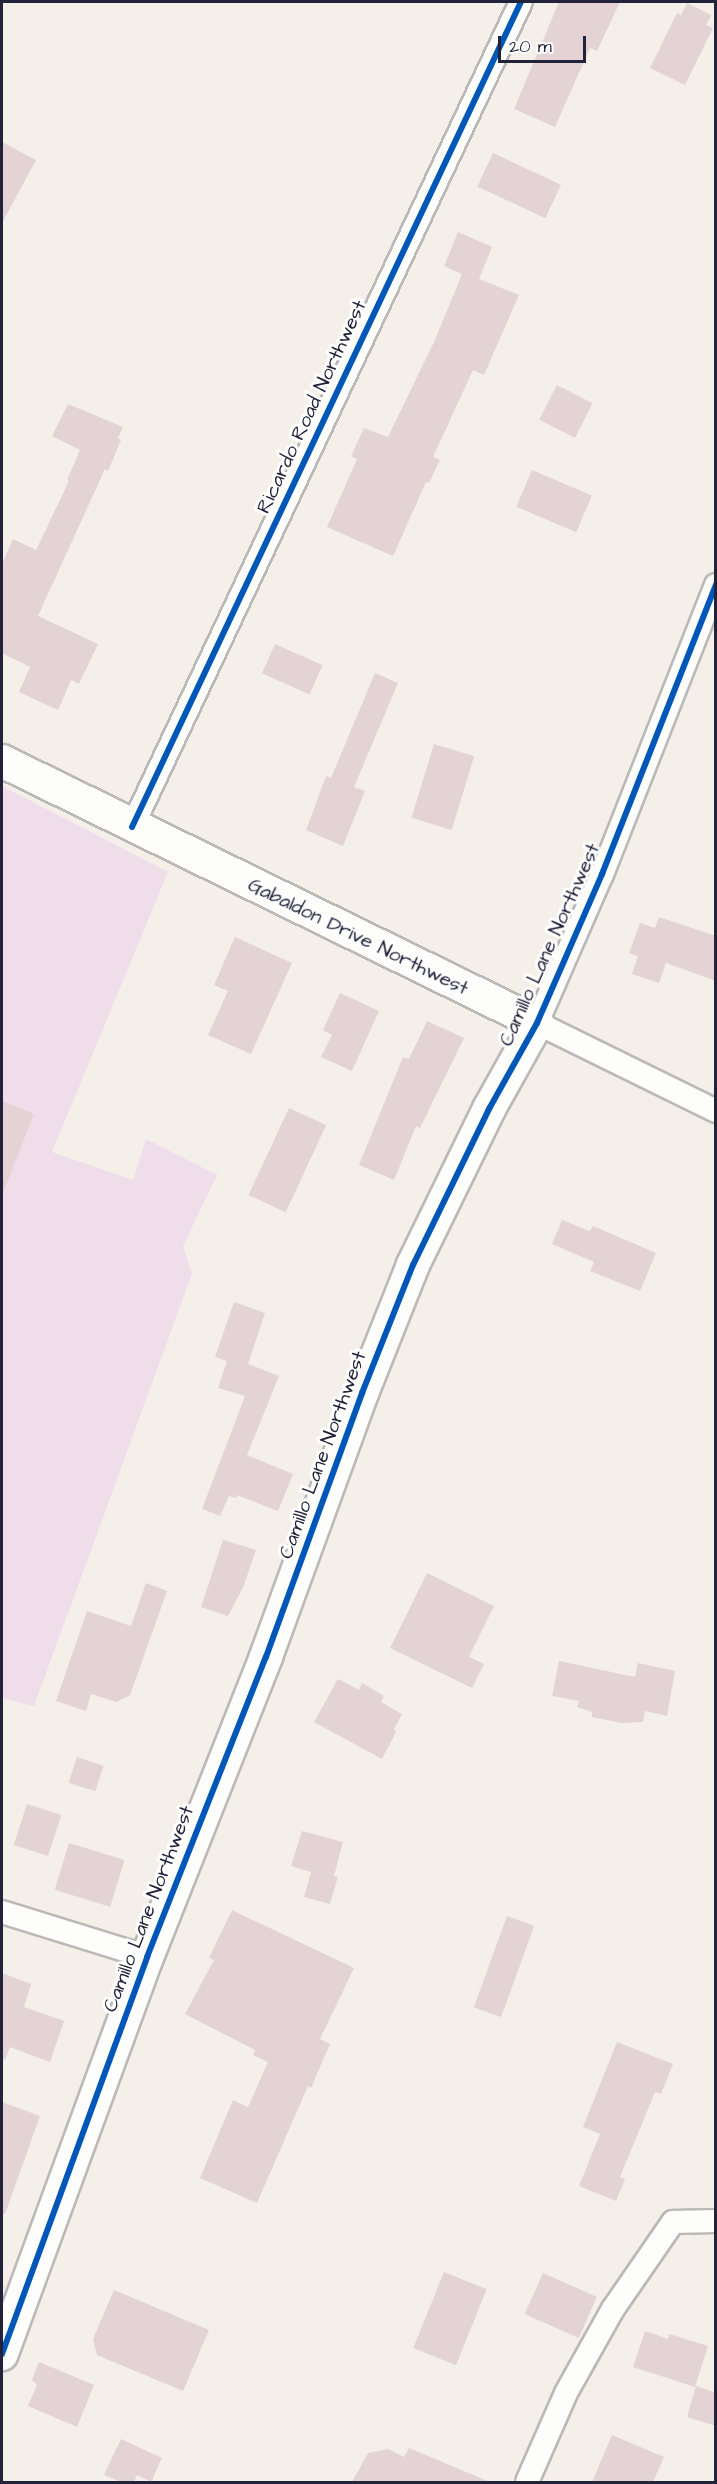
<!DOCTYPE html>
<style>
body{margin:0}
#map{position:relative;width:717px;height:2484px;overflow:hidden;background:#f4efe8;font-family:"Architects Daughter",sans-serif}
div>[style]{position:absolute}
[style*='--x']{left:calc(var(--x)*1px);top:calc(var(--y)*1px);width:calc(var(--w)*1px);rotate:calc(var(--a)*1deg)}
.built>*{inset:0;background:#efdeea}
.building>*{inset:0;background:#e3d3d5;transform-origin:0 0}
.roads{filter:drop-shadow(2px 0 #bbb8b6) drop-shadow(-2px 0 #bbb8b6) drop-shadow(0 2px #bbb8b6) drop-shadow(0 -2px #bbb8b6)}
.street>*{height:22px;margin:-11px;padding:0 11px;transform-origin:11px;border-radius:11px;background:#fdfdfc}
.secondary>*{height:32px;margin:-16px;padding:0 16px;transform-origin:16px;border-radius:16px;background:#fdfdfc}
.cycleway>*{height:6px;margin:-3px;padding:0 3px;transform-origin:3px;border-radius:3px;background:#0057b8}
span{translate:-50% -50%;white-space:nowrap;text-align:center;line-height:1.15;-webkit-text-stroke:6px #fff;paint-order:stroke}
.street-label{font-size:20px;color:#22223b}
.frame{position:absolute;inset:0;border:3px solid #22223b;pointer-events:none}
.scale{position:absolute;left:498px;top:36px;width:88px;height:27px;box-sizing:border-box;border:3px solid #22223b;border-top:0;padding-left:8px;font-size:18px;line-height:21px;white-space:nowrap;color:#22223b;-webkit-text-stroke:4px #fff;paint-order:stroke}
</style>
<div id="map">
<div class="built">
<i style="clip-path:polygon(2px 786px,168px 872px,52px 1152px,133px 1180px,146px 1139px,217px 1175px,183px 1246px,192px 1274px,34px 1706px,2px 1698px)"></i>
</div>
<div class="building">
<i style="clip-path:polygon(559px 2px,620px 2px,597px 51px,590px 48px,555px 127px,514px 109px)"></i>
<i style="clip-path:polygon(687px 3px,711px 15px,706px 25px,713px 28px,685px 85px,650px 68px,677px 13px,681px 15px)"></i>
<i style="clip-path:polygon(2px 142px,36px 160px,2px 223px)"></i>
<i style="left:493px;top:153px;width:75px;height:37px;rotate:25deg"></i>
<i style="clip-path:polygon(458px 232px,492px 247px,479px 279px,519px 295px,484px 375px,473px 370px,433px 457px,440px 460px,429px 483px,426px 482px,393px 556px,327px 527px,357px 459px,351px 456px,364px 428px,388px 437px,435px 340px,462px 274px,444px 266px)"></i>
<i style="left:557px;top:385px;width:40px;height:39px;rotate:27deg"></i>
<i style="clip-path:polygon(68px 404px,123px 427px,118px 438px,121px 440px,108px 471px,105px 469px,38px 616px,98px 644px,79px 684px,71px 680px,58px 710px,19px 692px,30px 667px,2px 653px,2px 564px,13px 539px,36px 550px,69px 481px,67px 480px,80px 450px,52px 436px)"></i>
<i style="left:532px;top:470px;width:65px;height:40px;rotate:23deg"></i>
<i style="left:275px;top:644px;width:52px;height:32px;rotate:24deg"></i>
<i style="clip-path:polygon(375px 673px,398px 683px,354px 787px,365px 791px,343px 846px,306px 830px,326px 776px,331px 778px)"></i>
<i style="left:434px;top:744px;width:42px;height:77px;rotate:17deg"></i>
<i style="clip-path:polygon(659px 917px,716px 936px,716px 981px,666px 963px,659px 983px,632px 974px,638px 956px,629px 953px,640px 923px,655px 928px)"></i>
<i style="clip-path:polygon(235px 937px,292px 963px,251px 1054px,208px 1035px,228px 991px,214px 985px)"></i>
<i style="clip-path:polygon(340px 993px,379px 1011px,352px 1071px,321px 1057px,332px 1035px,323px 1030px)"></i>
<i style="clip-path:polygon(427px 1021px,464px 1038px,420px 1128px,416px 1126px,394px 1180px,359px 1165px,403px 1057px,409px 1059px)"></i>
<i style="clip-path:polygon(2px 1101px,34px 1114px,3px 1193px,2px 1192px)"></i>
<i style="left:289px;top:1108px;width:41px;height:96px;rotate:25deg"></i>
<i style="clip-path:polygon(562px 1220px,590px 1231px,593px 1226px,656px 1253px,640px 1291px,590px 1271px,594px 1262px,552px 1244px)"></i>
<i style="clip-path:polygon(234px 1302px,265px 1313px,248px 1364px,279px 1376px,247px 1455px,293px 1474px,278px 1511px,237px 1495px,236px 1498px,229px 1496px,220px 1516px,202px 1509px,245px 1396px,218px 1388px,227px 1361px,215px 1357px)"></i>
<i style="clip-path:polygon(223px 1540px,256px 1550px,244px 1585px,228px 1616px,201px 1607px)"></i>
<i style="clip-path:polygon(427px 1573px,494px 1606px,469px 1657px,484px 1664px,472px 1688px,390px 1648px)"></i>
<i style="clip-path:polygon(146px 1583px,167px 1591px,130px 1695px,116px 1702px,91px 1694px,86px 1711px,56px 1701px,87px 1611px,131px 1626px)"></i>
<i style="clip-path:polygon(559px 1661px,635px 1677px,638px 1663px,675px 1671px,667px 1716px,645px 1711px,643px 1722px,622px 1723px,592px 1717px,592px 1712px,577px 1707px,579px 1701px,552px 1696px)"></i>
<i style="clip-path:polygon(338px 1679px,359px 1690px,362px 1683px,384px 1696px,381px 1702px,402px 1714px,394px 1729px,396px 1732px,382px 1759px,314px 1722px)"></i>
<i style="left:77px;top:1757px;width:28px;height:27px;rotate:18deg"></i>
<i style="left:27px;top:1804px;width:36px;height:43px;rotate:18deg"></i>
<i style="clip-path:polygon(302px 1831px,343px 1842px,334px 1876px,338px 1877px,330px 1904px,304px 1897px,311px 1872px,291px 1866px)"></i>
<i style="left:69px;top:1843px;width:58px;height:49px;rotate:17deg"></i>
<i style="clip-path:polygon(232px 1910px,354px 1968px,320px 2039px,330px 2044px,311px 2088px,308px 2086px,257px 2203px,200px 2178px,233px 2100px,248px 2107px,268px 2062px,253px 2055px,255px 2050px,185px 2014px,214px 1960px,209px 1958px)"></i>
<i style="left:507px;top:1916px;width:29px;height:97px;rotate:20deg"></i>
<i style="clip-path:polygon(2px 1973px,31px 1984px,24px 2007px,64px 2021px,50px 2062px,10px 2047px,5px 2060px,2px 2059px)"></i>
<i style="clip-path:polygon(617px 2042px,673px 2064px,661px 2094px,655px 2092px,620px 2177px,625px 2179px,616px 2201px,579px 2186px,600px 2134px,583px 2127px)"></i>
<i style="clip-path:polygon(2px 2102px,40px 2116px,5px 2214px,2px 2214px)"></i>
<i style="left:444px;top:2272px;width:46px;height:82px;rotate:22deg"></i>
<i style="left:543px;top:2273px;width:59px;height:45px;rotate:24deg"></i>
<i style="clip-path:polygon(114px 2290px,209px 2330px,183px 2391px,97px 2355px,93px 2339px)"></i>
<i style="clip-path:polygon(645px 2331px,668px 2339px,669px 2334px,708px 2346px,695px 2387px,633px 2367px)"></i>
<i style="clip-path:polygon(39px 2362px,94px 2385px,77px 2427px,28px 2406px,37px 2385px,32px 2380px)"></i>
<i style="clip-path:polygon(696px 2386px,716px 2393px,716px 2426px,687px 2417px)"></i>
<i style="clip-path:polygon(612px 2435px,664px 2457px,653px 2482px,592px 2482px)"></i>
<i style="clip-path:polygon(121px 2439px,162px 2458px,151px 2482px,137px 2475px,134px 2482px,121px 2482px,104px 2475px)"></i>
<i style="clip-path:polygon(409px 2448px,490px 2482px,352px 2482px,368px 2453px,388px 2449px,404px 2457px)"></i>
</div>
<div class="roads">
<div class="street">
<i style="--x:716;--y:585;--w:311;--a:111.5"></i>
<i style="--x:602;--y:874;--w:163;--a:113.6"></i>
<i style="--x:537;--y:1023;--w:199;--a:26.2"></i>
<i style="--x:132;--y:827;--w:912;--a:-64.76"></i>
<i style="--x:2;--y:1912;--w:152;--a:17.2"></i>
<i style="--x:527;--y:2482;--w:97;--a:-66.3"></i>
<i style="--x:566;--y:2393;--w:96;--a:-60.8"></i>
<i style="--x:613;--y:2309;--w:106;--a:-55.4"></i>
<i style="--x:673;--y:2222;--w:43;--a:-1.3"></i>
</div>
<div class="secondary">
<i style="--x:2;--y:761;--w:596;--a:26.09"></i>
<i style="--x:537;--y:1023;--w:98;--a:119.2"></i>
<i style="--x:489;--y:1109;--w:174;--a:116"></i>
<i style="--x:413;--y:1265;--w:138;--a:111.7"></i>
<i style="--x:362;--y:1393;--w:281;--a:110"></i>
<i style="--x:266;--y:1657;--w:323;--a:111.6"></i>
<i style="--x:147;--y:1957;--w:423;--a:110.1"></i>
</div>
</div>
<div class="cycleway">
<i style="--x:132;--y:827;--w:912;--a:-64.76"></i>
<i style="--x:2;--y:2354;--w:423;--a:-69.9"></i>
<i style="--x:147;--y:1957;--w:323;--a:-68.4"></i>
<i style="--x:266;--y:1657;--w:281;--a:-70"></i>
<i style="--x:362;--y:1393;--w:138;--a:-68.3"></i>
<i style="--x:413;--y:1265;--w:174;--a:-64"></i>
<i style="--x:489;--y:1109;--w:98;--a:-60.8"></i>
<i style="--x:537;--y:1023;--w:163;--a:-66.4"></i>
<i style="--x:602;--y:874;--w:311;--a:-68.5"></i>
</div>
<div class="street-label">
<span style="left:312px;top:407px;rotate:-65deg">Ricardo Road Northwest</span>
<span style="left:358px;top:937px;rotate:26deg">Gabaldon Drive Northwest</span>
<span style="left:550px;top:945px;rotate:-66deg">Camillo Lane Northwest</span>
<span style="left:323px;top:1455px;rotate:-70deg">Camillo Lane Northwest</span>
<span style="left:149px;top:1909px;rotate:-69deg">Camillo Lane Northwest</span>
</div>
<div class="frame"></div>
<div class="scale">20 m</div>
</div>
